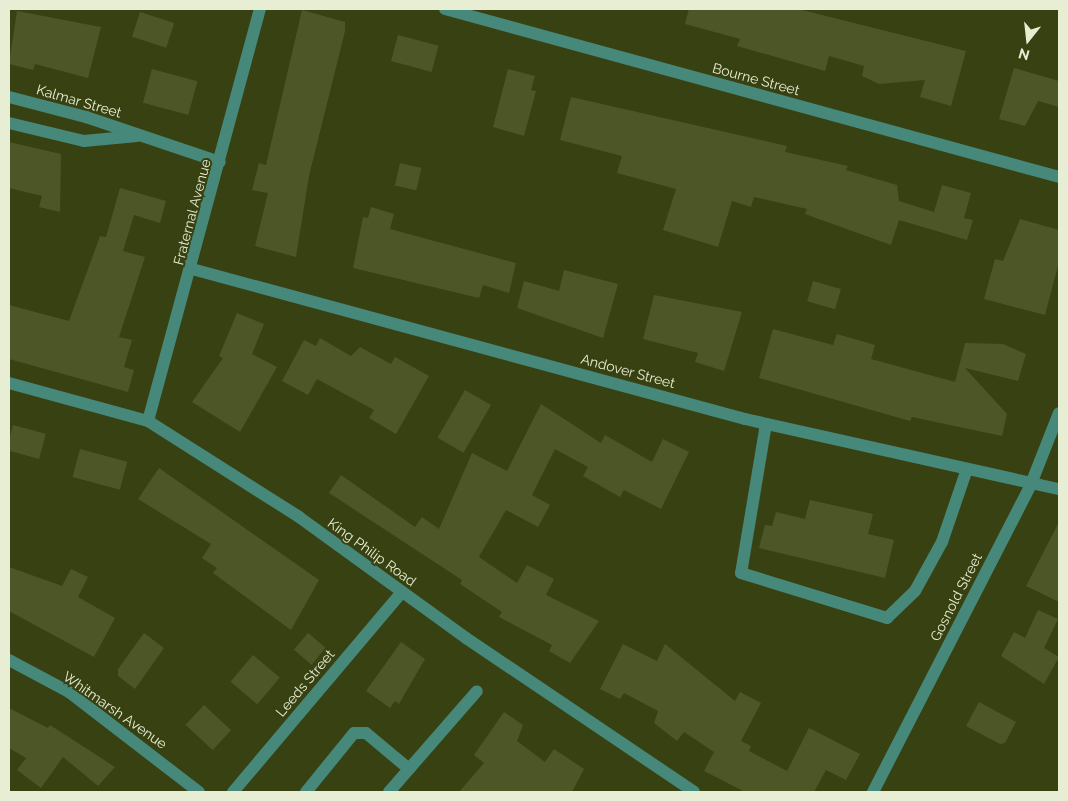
<!DOCTYPE html>
<style>
body{margin:0}
#map{position:relative;width:1068px;height:801px;overflow:hidden;background:#384111;font-family:Raleway,sans-serif}
div>[style]{position:absolute}
[style*='--x']{left:calc(var(--x)*1px);top:calc(var(--y)*1px);width:calc(var(--w)*1px);rotate:calc(var(--a)*1deg)}
.building>*{inset:0;background:#4d5627;transform-origin:0 0}
.minor>*{height:12px;margin:-6px;padding:0 6px;transform-origin:6px;border-radius:6px;background:#46887a}
span{translate:-50% -50%;white-space:nowrap;text-align:center;line-height:1.15;-webkit-text-stroke:4px #384111;paint-order:stroke}
.street-label{font-size:14px;color:#e7eed4}
.frame{position:absolute;inset:0;border:10px solid #e7eed4;pointer-events:none}
.north{position:absolute;left:1003px;top:15px;width:50px;height:50px;-webkit-text-stroke:4px #384111;paint-order:stroke;rotate:196deg;font-size:14px;font-weight:700;line-height:20px;text-align:center;color:#e7eed4}
.north::after{content:'';display:block;margin:auto;width:18px;height:22px;background:#e7eed4;clip-path:polygon(50% 0,100% 100%,50% 72%,0 100%)}
</style>
<div id="map">
<div class="building">
<i style="clip-path:polygon(689px 9px,798px 9px,966px 51px,951px 106px,920px 97px,925px 80px,879px 84px,862px 76px,864px 66px,829px 56px,825px 71px,737px 46px,740px 39px,685px 24px)"></i>
<i style="clip-path:polygon(302px 10px,345px 22px,345px 31px,309px 176px,296px 257px,255px 246px,268px 193px,252px 190px,259px 163px,266px 165px)"></i>
<i style="clip-path:polygon(17px 11px,101px 27px,88px 78px,35px 64px,33px 70px,9px 64px)"></i>
<i style="left:140px;top:12px;width:36px;height:26px;rotate:18deg"></i>
<i style="left:398px;top:35px;width:42px;height:27px;rotate:15deg"></i>
<i style="clip-path:polygon(1014px 68px,1059px 81px,1059px 107px,1038px 101px,1025px 126px,999px 119px)"></i>
<i style="left:152px;top:69px;width:47px;height:35px;rotate:15deg"></i>
<i style="clip-path:polygon(508px 69px,535px 76px,531px 90px,536px 91px,524px 136px,493px 127px)"></i>
<i style="clip-path:polygon(571px 97px,787px 146px,785px 152px,848px 166px,846px 170px,897px 185px,899px 201px,934px 212px,942px 185px,971px 193px,964px 218px,973px 220px,967px 240px,899px 220px,891px 245px,805px 214px,807px 209px,754px 197px,751px 207px,732px 201px,718px 247px,663px 230px,676px 189px,617px 173px,622px 156px,560px 140px)"></i>
<i style="clip-path:polygon(9px 142px,61px 154px,60px 212px,39px 207px,42px 196px,9px 188px)"></i>
<i style="left:400px;top:163px;width:22px;height:23px;rotate:13deg"></i>
<i style="clip-path:polygon(120px 188px,166px 201px,160px 223px,134px 215px,123px 251px,145px 257px,119px 337px,132px 340px,124px 367px,134px 370px,128px 392px,9px 359px,9px 305px,69px 321px,100px 236px,106px 237px)"></i>
<i style="clip-path:polygon(371px 207px,394px 214px,390px 229px,516px 263px,509px 293px,483px 285px,479px 298px,353px 268px,363px 217px,368px 218px)"></i>
<i style="clip-path:polygon(1020px 219px,1059px 230px,1059px 262px,1045px 315px,984px 299px,995px 259px,1003px 261px)"></i>
<i style="clip-path:polygon(564px 270px,618px 284px,603px 338px,517px 308px,524px 281px,559px 291px)"></i>
<i style="left:813px;top:281px;width:29px;height:21px;rotate:16deg"></i>
<i style="clip-path:polygon(654px 295px,742px 312px,724px 371px,695px 362px,698px 353px,643px 339px)"></i>
<i style="clip-path:polygon(237px 313px,264px 324px,252px 354px,277px 367px,240px 432px,192px 402px,223px 358px,219px 356px)"></i>
<i style="clip-path:polygon(773px 329px,833px 345px,837px 334px,875px 345px,871px 359px,955px 382px,965px 343px,1003px 344px,1026px 354px,1018px 381px,965px 368px,1007px 414px,1002px 436px,912px 417px,910px 421px,759px 378px)"></i>
<i style="clip-path:polygon(320px 338px,351px 356px,360px 347px,391px 364px,395px 357px,429px 376px,396px 434px,369px 418px,374px 410px,317px 379px,308px 395px,282px 381px,304px 340px,316px 346px)"></i>
<i style="left:465px;top:390px;width:30px;height:55px;rotate:30deg"></i>
<i style="clip-path:polygon(541px 404px,601px 443px,605px 435px,652px 462px,663px 439px,689px 452px,661px 509px,624px 490px,620px 497px,583px 476px,588px 467px,555px 449px,532px 495px,550px 505px,538px 527px,506px 510px,479px 557px,517px 583px,527px 565px,554px 579px,546px 595px,599px 621px,570px 663px,549px 651px,552px 645px,499px 617px,502px 612px,460px 584px,462px 580px,329px 493px,341px 475px,415px 527px,422px 517px,439px 529px,472px 453px,507px 471px)"></i>
<i style="left:13px;top:425px;width:34px;height:26px;rotate:15deg"></i>
<i style="left:80px;top:449px;width:49px;height:29px;rotate:15deg"></i>
<i style="clip-path:polygon(159px 468px,319px 580px,291px 630px,213px 573px,217px 568px,202px 558px,211px 544px,138px 499px)"></i>
<i style="clip-path:polygon(810px 500px,873px 514px,868px 534px,894px 540px,885px 578px,759px 548px,765px 525px,772px 526px,776px 512px,805px 519px)"></i>
<i style="clip-path:polygon(1059px 522px,1059px 602px,1026px 586px)"></i>
<i style="clip-path:polygon(9px 567px,62px 586px,71px 569px,88px 577px,78px 597px,115px 618px,94px 657px,9px 611px)"></i>
<i style="clip-path:polygon(1038px 610px,1058px 619px,1044px 648px,1059px 657px,1044px 684px,1001px 656px,1014px 632px,1025px 638px)"></i>
<i style="clip-path:polygon(144px 633px,164px 648px,135px 689px,118px 676px,118px 669px)"></i>
<i style="left:308px;top:633px;width:23px;height:22px;rotate:40deg"></i>
<i style="clip-path:polygon(401px 642px,425px 659px,399px 704px,395px 701px,390px 708px,366px 691px)"></i>
<i style="clip-path:polygon(623px 644px,657px 661px,665px 644px,735px 701px,740px 692px,761px 703px,741px 741px,751px 746px,749px 751px,787px 771px,809px 728px,860px 754px,846px 780px,826px 770px,814px 792px,745px 792px,704px 771px,714px 752px,684px 732px,677px 741px,654px 723px,658px 711px,624px 693px,620px 699px,600px 689px)"></i>
<i style="left:253px;top:655px;width:35px;height:35px;rotate:40deg"></i>
<i style="clip-path:polygon(979px 702px,1016px 722px,1005px 743px,1000px 744px,966px 726px)"></i>
<i style="left:204px;top:705px;width:37px;height:27px;rotate:43deg"></i>
<i style="clip-path:polygon(9px 708px,48px 728px,50px 725px,115px 767px,98px 786px,63px 757px,41px 788px,17px 770px,26px 758px,9px 748px)"></i>
<i style="clip-path:polygon(504px 712px,523px 725px,517px 741px,545px 762px,554px 749px,584px 769px,572px 792px,459px 792px,484px 763px,474px 755px)"></i>
</div>
<div class="minor">
<i style="--x:445;--y:9;--w:637;--a:15.3"></i>
<i style="--x:9;--y:97;--w:80;--a:14.6"></i>
<i style="--x:86;--y:117;--w:141;--a:18.6"></i>
<i style="--x:9;--y:123;--w:77;--a:13.5"></i>
<i style="--x:84;--y:141;--w:53;--a:-5.4"></i>
<i style="--x:192;--y:269;--w:573;--a:15.18"></i>
<i style="--x:745;--y:419;--w:322;--a:12.6"></i>
<i style="--x:9;--y:383;--w:144;--a:15.3"></i>
<i style="--x:148;--y:421;--w:179;--a:32.4"></i>
<i style="--x:299;--y:517;--w:206;--a:35.9"></i>
<i style="--x:466;--y:638;--w:275;--a:34"></i>
<i style="--x:148;--y:421;--w:427;--a:-74.8"></i>
<i style="--x:766;--y:424;--w:151;--a:99.5"></i>
<i style="--x:741;--y:573;--w:153;--a:17.1"></i>
<i style="--x:887;--y:618;--w:39;--a:-44"></i>
<i style="--x:915;--y:591;--w:56;--a:-61.1"></i>
<i style="--x:942;--y:542;--w:77;--a:-71.1"></i>
<i style="--x:9;--y:660;--w:68;--a:28.1"></i>
<i style="--x:69;--y:692;--w:164;--a:37.6"></i>
<i style="--x:233;--y:792;--w:260;--a:-49.8"></i>
<i style="--x:306;--y:792;--w:76;--a:-50.9"></i>
<i style="--x:354;--y:733;--w:12;--a:0"></i>
<i style="--x:366;--y:733;--w:56;--a:39.9"></i>
<i style="--x:409;--y:769;--w:103;--a:-48.9"></i>
<i style="--x:389;--y:792;--w:30;--a:-49"></i>
<i style="--x:873;--y:792;--w:346;--a:-62.8"></i>
<i style="--x:1031;--y:484;--w:76;--a:-68.5"></i>
</div>
<div class="street-label">
<span style="left:756px;top:79px;rotate:15deg">Bourne Street</span>
<span style="left:79px;top:101px;rotate:16deg">Kalmar Street</span>
<span style="left:192px;top:212px;rotate:-75deg">Fraternal Avenue</span>
<span style="left:628px;top:371px;rotate:15deg">Andover Street</span>
<span style="left:372px;top:552px;rotate:36deg">King Philip Road</span>
<span style="left:956px;top:597px;rotate:-63deg">Gosnold Street</span>
<span style="left:305px;top:683px;rotate:-50deg">Leeds Street</span>
<span style="left:115px;top:710px;rotate:35deg">Whitmarsh Avenue</span>
</div>
<div class="frame"></div>
<div class="north">N</div>
</div>
